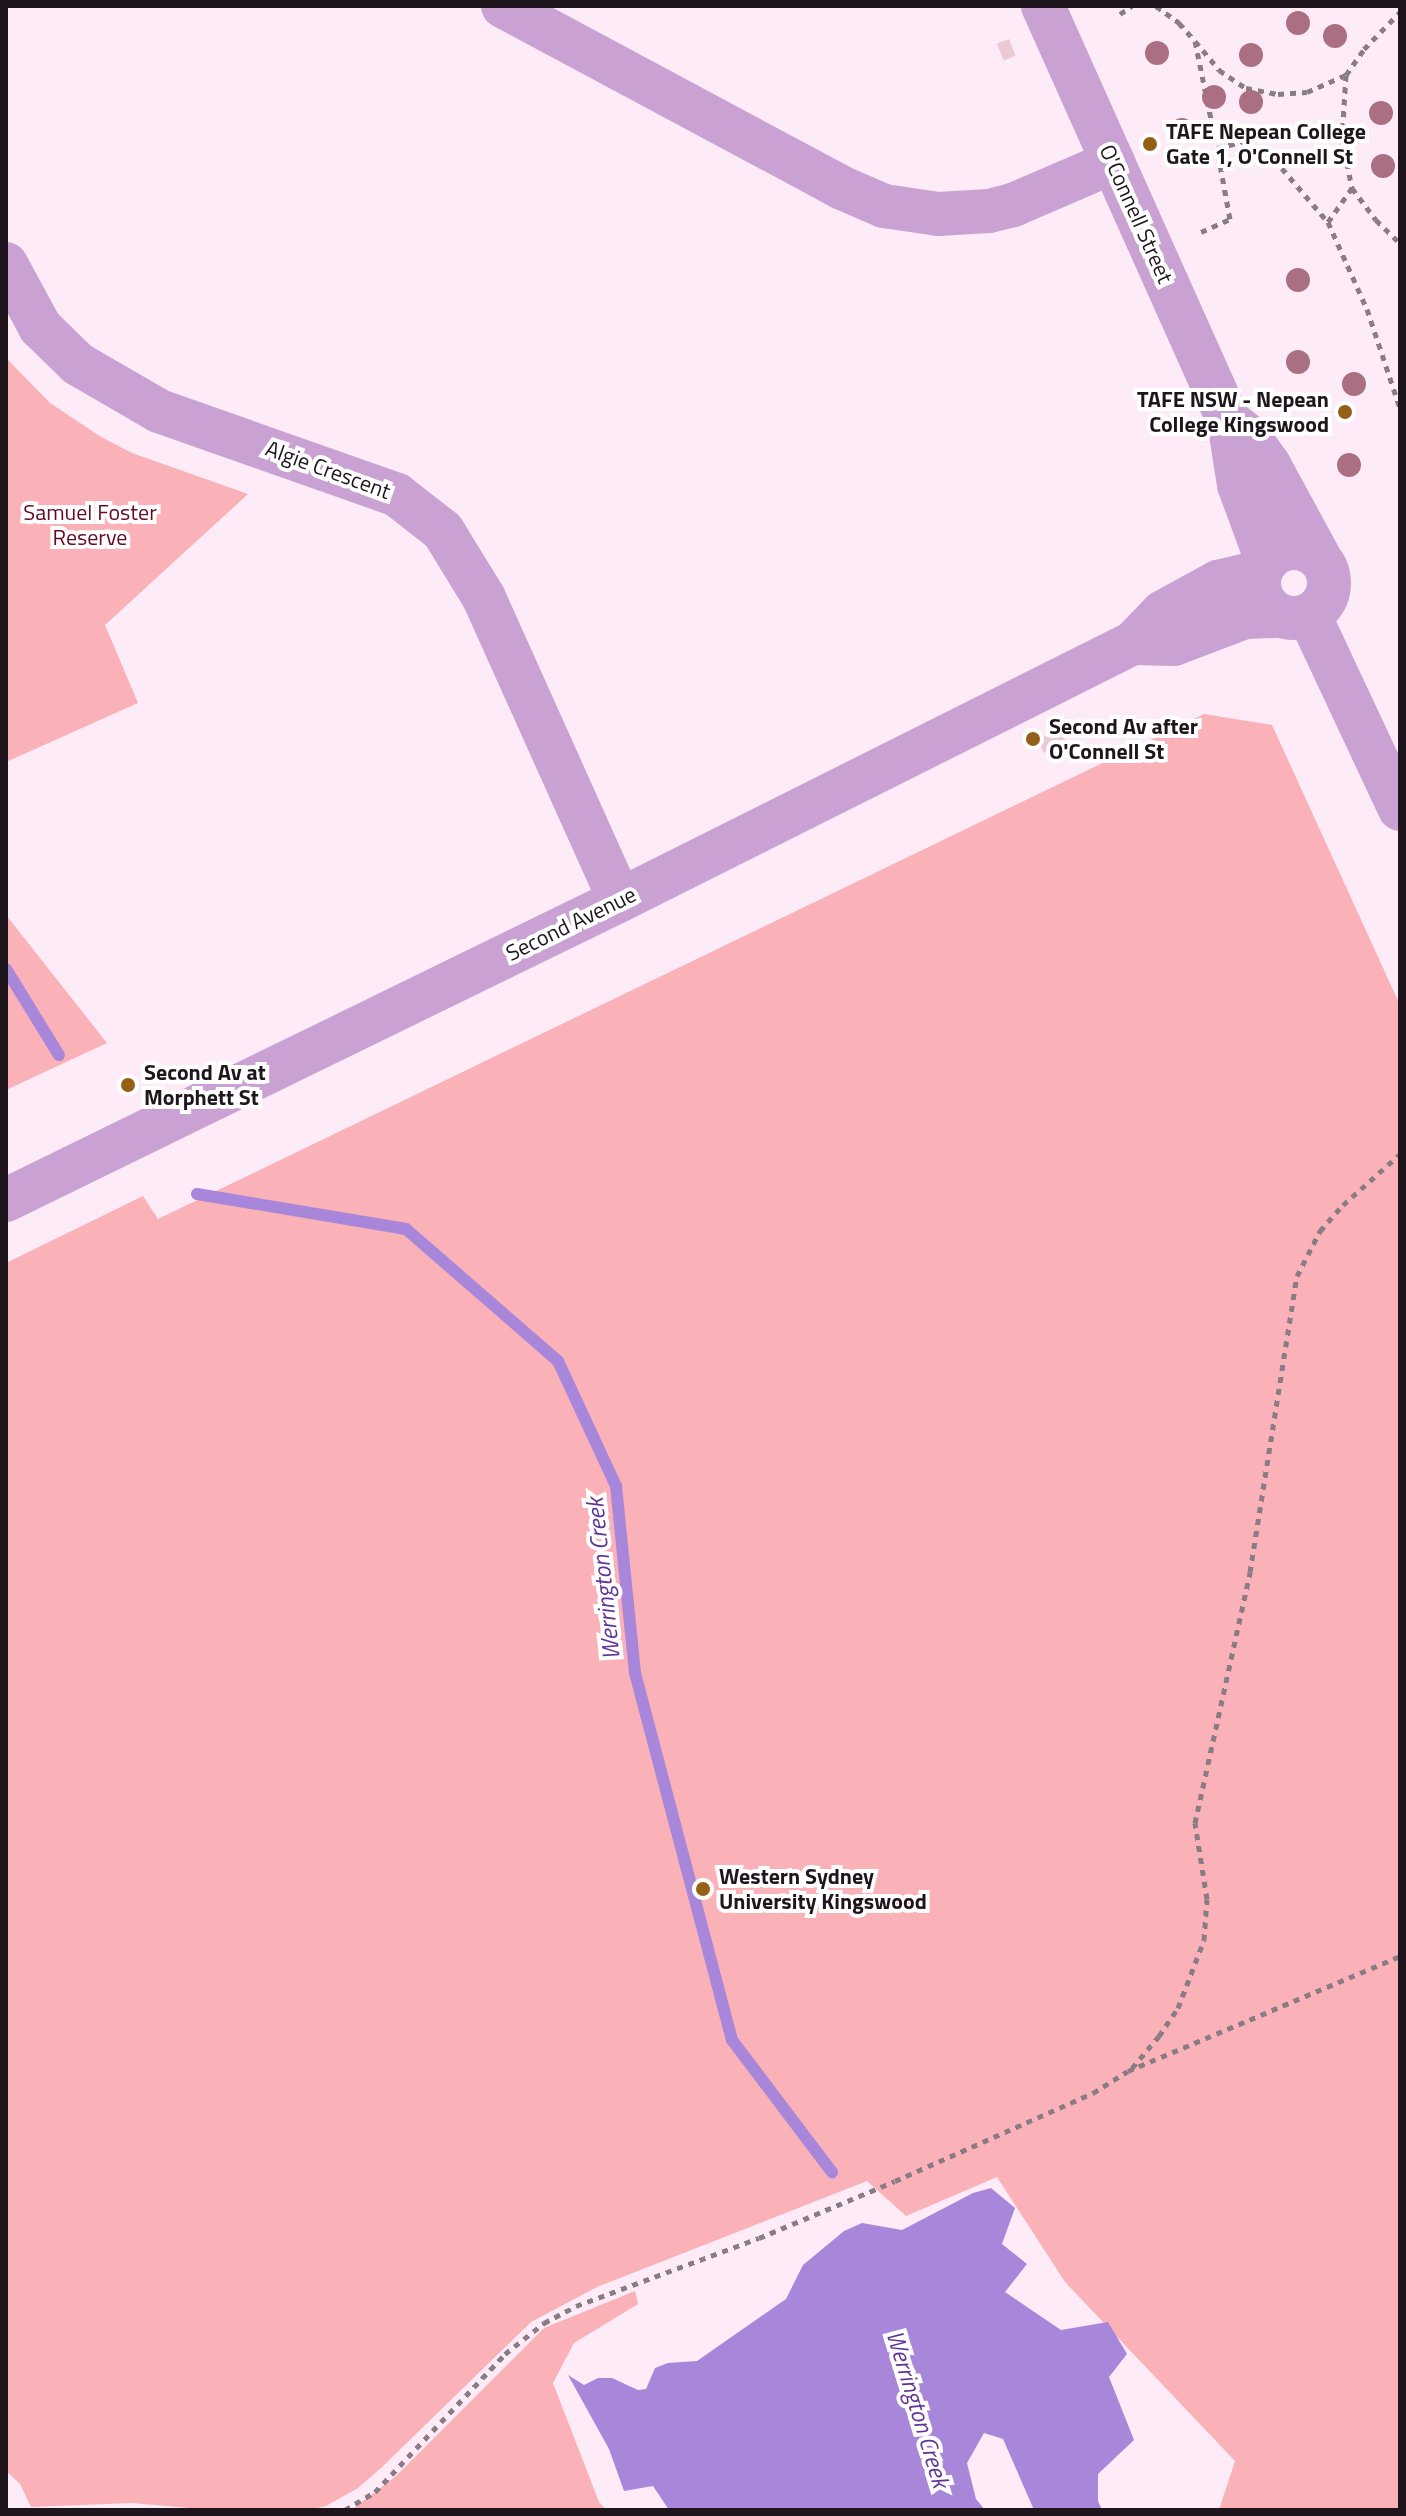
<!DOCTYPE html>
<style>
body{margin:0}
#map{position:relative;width:1406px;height:2516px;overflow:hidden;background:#fdebf7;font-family:"Titillium Web",sans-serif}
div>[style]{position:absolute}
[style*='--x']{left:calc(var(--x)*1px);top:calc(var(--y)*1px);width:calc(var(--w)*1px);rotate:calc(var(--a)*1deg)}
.green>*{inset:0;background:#fab2b8}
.water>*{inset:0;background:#a887da}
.stream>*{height:12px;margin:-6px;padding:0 6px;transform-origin:6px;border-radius:6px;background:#a887da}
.building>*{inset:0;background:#eccad5;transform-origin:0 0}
.path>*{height:5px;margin-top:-2.5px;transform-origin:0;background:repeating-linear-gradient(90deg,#897c85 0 6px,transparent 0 12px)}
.minor>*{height:44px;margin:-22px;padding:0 22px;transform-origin:22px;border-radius:22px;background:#c9a1d3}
.tertiary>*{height:44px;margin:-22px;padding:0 22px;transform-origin:22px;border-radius:22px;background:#c9a1d3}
.tertiary>.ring{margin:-22px;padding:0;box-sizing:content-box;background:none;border:44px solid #c9a1d3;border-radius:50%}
.trees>*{width:24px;height:24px;margin:-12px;border-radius:50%;background:#aa6f82}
.dots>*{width:22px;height:22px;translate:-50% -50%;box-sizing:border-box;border:4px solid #fff;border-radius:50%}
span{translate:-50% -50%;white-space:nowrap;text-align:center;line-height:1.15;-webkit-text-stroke:8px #fff;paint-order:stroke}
.poi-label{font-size:22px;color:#1f151c;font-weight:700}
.left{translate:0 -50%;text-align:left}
.right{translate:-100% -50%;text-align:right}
.street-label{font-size:22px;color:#1f151c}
.park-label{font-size:22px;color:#660922}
.water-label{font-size:24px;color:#623496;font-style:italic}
.frame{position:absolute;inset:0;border:8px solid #1f151c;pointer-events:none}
</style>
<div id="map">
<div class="green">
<i style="clip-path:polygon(6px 358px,50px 403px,101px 437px,132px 453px,248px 494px,105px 625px,138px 703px,6px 762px)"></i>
<i style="clip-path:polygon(1204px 714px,1272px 725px,1400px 1005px,1400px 2510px,1219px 2510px,1235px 2461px,1065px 2282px,997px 2177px,906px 2216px,867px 2181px,597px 2287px,531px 2322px,381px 2468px,358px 2488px,326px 2506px,308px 2510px,212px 2510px,132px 2503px,31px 2507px,20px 2484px,6px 2471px,6px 1263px,143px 1196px,158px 1219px)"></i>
<i style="clip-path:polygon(6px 915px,107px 1043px,6px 1090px)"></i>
<i style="clip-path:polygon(635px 2291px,638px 2304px,574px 2343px,553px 2383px,599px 2502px,606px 2510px,351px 2510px,396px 2476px,544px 2328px)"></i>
</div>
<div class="water">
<i style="clip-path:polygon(991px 2188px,1015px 2208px,1002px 2244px,1027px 2264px,1005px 2292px,1061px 2330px,1108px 2322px,1127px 2354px,1109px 2377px,1134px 2440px,1098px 2474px,1098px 2501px,1102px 2510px,1034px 2510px,1003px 2439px,984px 2433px,967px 2463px,976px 2499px,985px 2510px,669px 2510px,653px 2486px,624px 2491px,609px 2449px,568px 2375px,584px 2385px,598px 2378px,612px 2378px,638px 2390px,646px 2389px,655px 2368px,668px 2363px,697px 2361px,786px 2299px,803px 2265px,844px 2231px,862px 2223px,902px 2230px,973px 2193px)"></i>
</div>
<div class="stream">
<i style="--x:6;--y:969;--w:101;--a:58.4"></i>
<i style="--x:197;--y:1194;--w:212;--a:9.5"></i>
<i style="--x:406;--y:1229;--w:201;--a:41"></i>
<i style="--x:558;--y:1361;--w:138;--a:65.1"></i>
<i style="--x:616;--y:1486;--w:188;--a:84.2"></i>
<i style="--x:635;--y:1673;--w:380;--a:75.2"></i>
<i style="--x:732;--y:2040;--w:166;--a:52.9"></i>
</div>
<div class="building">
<i style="left:1009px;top:39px;width:18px;height:13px;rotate:68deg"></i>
<i style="left:1059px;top:728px;width:15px;height:25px;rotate:62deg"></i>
</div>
<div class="path">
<i style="--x:1156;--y:6;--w:29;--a:36"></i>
<i style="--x:1179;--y:23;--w:24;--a:48"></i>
<i style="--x:1195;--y:41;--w:109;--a:78.4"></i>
<i style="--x:1120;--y:14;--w:14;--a:-34"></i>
<i style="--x:1195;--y:41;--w:38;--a:50"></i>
<i style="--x:1219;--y:70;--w:32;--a:34"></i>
<i style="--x:1246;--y:88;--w:33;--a:11"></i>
<i style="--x:1278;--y:94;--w:29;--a:-4"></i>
<i style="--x:1307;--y:92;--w:43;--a:-23.6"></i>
<i style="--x:1346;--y:75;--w:32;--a:-55"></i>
<i style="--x:1364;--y:49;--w:52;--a:-45.8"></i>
<i style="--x:1346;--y:75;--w:64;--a:93.6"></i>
<i style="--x:1342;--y:139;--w:50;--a:78.5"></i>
<i style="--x:1328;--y:222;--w:42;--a:-54.8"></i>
<i style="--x:1352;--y:188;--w:40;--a:53"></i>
<i style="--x:1376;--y:220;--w:33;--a:44"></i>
<i style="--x:1201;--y:232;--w:32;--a:-24"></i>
<i style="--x:1230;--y:219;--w:72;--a:-100.4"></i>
<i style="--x:1217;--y:148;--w:29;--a:-14"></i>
<i style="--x:1245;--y:141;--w:34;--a:32"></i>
<i style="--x:1274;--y:159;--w:83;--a:49.4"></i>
<i style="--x:1328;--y:222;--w:95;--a:65.9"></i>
<i style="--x:1367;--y:309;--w:104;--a:71.6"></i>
<i style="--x:1132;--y:2068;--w:42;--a:-49.8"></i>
<i style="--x:1159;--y:2036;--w:34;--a:-56"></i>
<i style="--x:1178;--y:2008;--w:73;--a:-69.1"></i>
<i style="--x:1204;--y:1940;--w:41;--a:-85.8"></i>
<i style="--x:1207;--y:1899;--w:77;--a:-99"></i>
<i style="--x:1195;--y:1823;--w:257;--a:-77.6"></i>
<i style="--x:1250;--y:1572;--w:300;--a:-81"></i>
<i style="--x:1297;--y:1276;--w:51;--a:-62.9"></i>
<i style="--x:1320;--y:1231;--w:35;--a:-49"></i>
<i style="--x:1343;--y:1205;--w:76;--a:-41.8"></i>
<i style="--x:345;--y:2510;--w:35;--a:-31"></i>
<i style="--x:375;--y:2492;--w:190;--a:-46.7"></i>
<i style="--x:505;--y:2354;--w:50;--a:-38.5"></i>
<i style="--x:544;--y:2323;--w:36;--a:-28"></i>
<i style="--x:576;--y:2306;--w:195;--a:-20.4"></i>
<i style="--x:759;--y:2238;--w:147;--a:-22.7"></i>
<i style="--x:895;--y:2181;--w:217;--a:-24"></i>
<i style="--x:1093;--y:2093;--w:41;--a:-32.2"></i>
<i style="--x:1128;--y:2071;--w:295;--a:-22.9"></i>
</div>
<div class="minor">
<i style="--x:503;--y:6;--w:383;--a:28.2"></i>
<i style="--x:840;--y:187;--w:48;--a:23.4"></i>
<i style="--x:884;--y:206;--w:55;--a:8.4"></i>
<i style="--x:938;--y:214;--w:51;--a:-3.4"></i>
<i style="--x:989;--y:211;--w:25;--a:-14"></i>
<i style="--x:1013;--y:205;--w:109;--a:-23.3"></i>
<i style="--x:6;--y:264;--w:72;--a:61.6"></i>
<i style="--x:40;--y:327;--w:53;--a:44.2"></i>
<i style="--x:78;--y:364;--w:94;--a:30.1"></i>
<i style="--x:159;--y:411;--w:252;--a:19.4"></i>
<i style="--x:397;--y:495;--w:58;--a:38"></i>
<i style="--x:443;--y:531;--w:79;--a:58.5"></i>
<i style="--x:484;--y:598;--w:331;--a:65.8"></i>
</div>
<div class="tertiary">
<i style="--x:1043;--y:6;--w:455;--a:65.9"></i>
<i style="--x:1229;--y:421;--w:65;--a:81.1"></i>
<i style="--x:1239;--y:485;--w:81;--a:69.8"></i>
<i style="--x:1229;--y:421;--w:24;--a:38"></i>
<i style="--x:1248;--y:436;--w:36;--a:54"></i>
<i style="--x:1269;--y:465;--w:105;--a:61.5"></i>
<i class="ring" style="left:1259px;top:548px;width:26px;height:26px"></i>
<i style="--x:1309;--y:615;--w:214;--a:64.9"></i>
<i style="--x:1133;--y:643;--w:41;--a:1.4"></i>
<i style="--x:1174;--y:644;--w:76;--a:-20.8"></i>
<i style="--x:1245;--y:617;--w:35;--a:-2"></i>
<i style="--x:6;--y:1200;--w:683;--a:-26.04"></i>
<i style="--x:620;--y:900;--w:574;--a:-26.61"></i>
<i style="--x:1133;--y:643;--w:43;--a:-45.9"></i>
<i style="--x:1163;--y:612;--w:63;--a:-28.6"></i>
<i style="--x:1218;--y:582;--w:44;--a:-13.1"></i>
</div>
<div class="trees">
<i style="left:1298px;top:23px"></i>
<i style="left:1335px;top:36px"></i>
<i style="left:1157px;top:53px"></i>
<i style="left:1251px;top:55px"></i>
<i style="left:1214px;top:97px"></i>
<i style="left:1251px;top:102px"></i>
<i style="left:1381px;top:113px"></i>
<i style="left:1182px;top:130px"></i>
<i style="left:1383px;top:166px"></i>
<i style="left:1298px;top:280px"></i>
<i style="left:1298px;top:362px"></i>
<i style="left:1354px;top:384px"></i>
<i style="left:1349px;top:465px"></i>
</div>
<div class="dots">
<i style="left:1150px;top:144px;background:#965f17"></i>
<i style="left:1345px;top:412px;background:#965f17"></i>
<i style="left:1033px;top:739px;background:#965f17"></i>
<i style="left:128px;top:1085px;background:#965f17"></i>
<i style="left:703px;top:1889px;background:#965f17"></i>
</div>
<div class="poi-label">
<span class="left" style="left:1166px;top:144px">TAFE Nepean College<br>Gate 1, O'Connell St</span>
<span class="right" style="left:1329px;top:412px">TAFE NSW - Nepean<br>College Kingswood</span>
<span class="left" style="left:1049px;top:739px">Second Av after<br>O'Connell St</span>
<span class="left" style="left:144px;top:1085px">Second Av at<br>Morphett St</span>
<span class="left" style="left:719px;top:1889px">Western Sydney<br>University Kingswood</span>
</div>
<div class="street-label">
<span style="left:1136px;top:214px;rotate:66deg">O'Connell Street</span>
<span style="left:328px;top:470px;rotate:20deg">Algie Crescent</span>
<span style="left:571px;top:924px;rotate:-26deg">Second Avenue</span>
</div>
<div class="park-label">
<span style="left:90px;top:525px">Samuel Foster<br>Reserve</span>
</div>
<div class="water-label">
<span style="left:603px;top:1579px;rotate:-96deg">Werrington Creek</span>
<span style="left:918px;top:2409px;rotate:73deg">Werrington Creek</span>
</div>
<div class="frame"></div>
</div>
